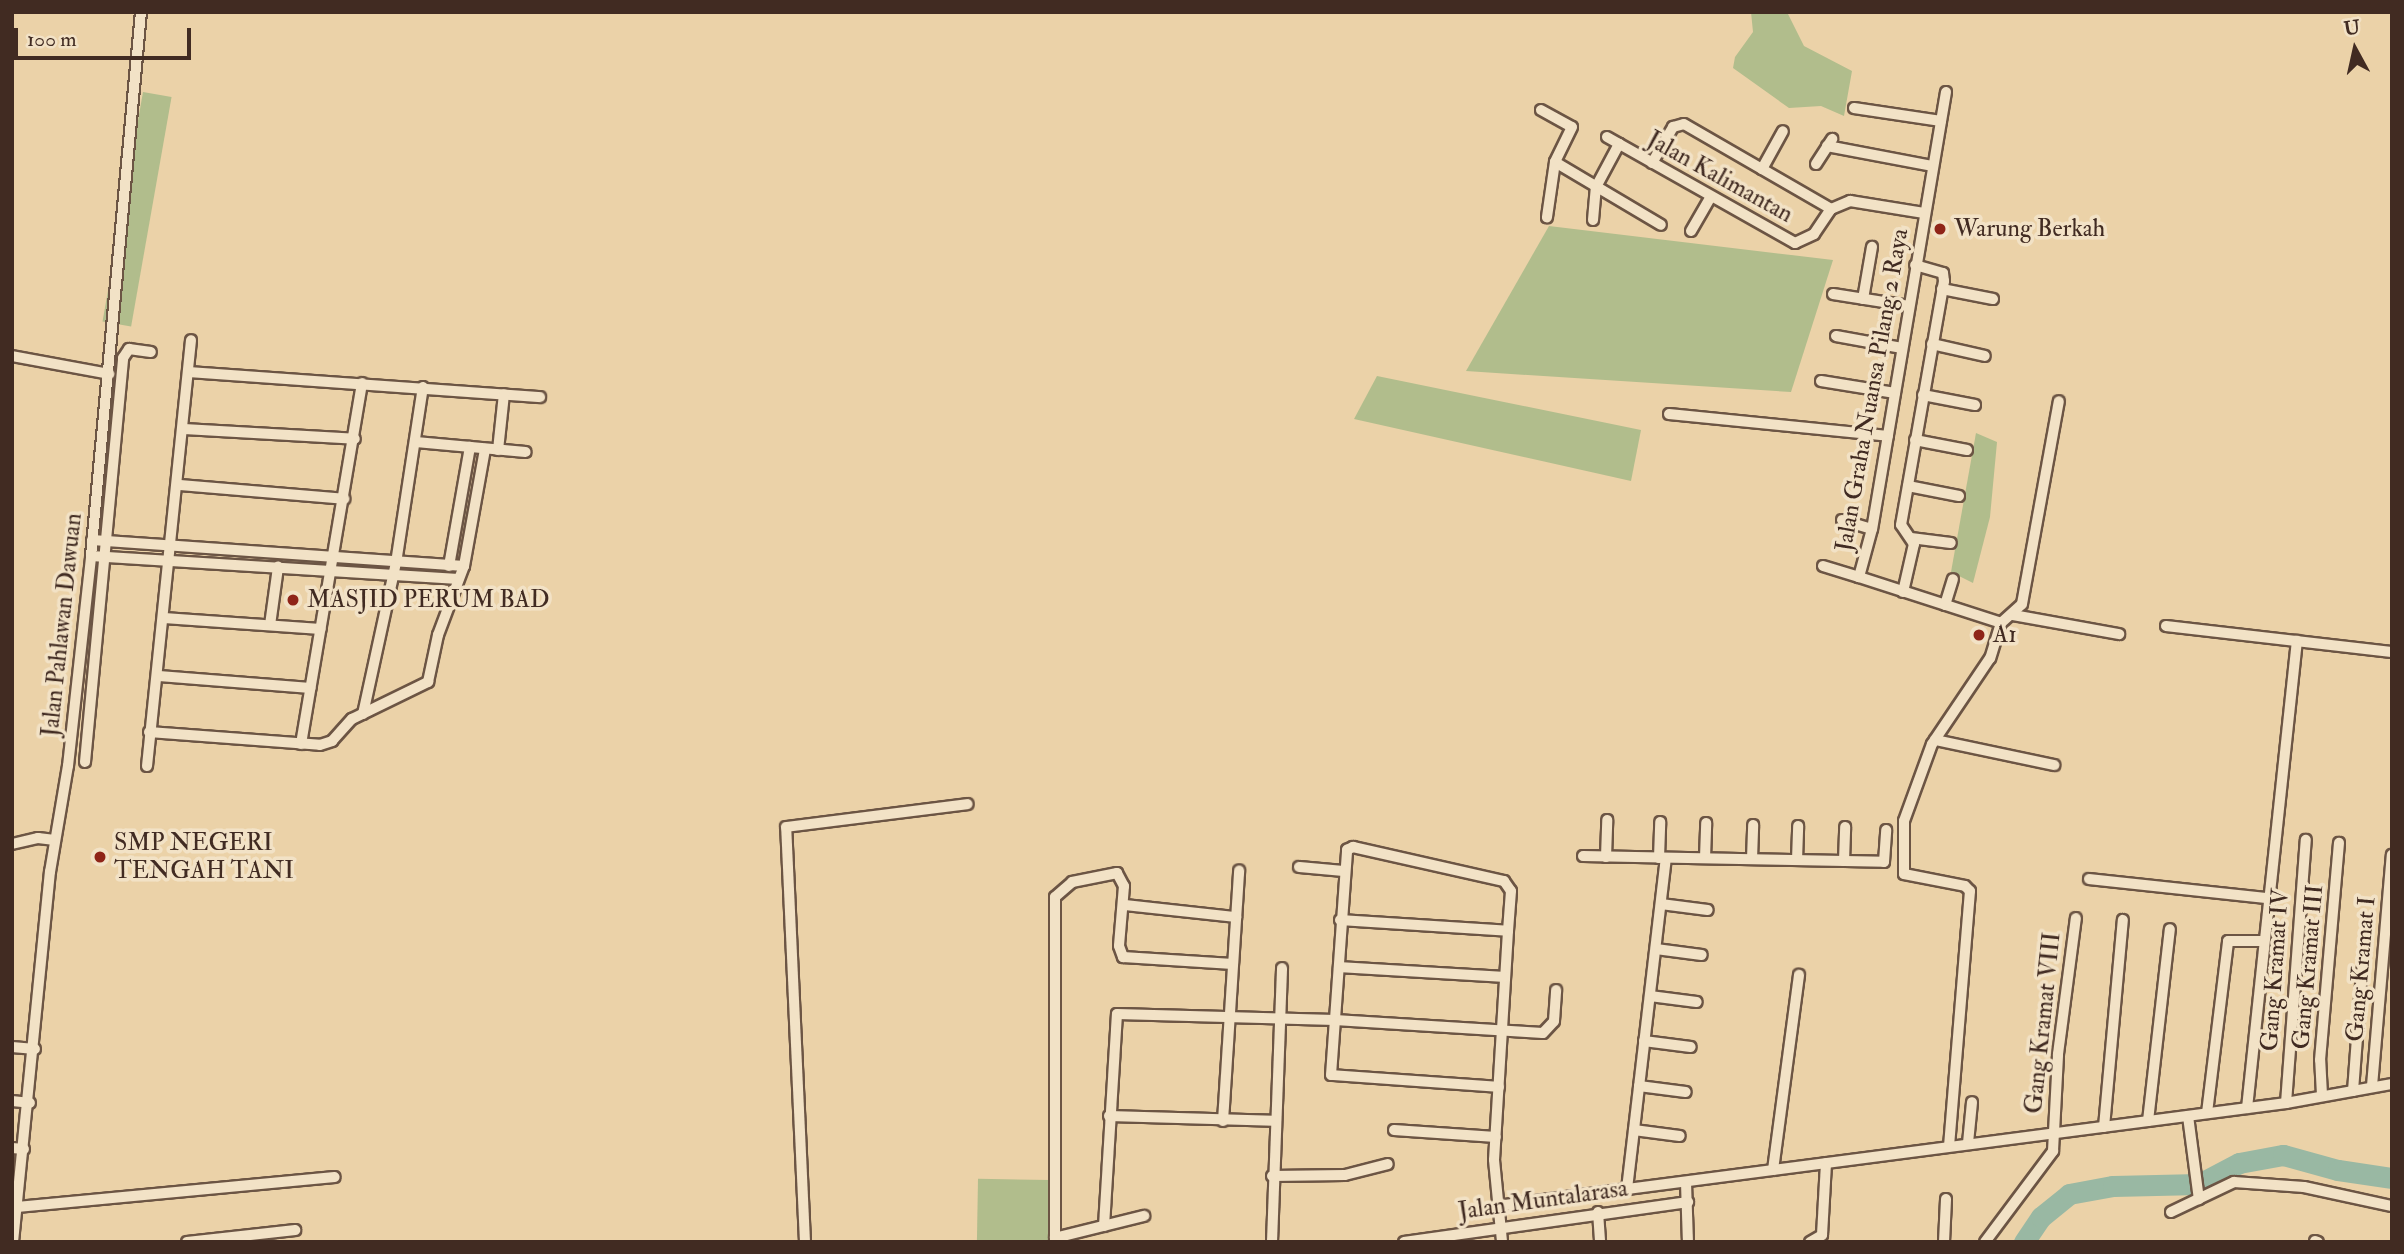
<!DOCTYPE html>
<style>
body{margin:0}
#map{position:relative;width:2404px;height:1254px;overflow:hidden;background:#ebd2a8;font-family:"IM FELL Double Pica",serif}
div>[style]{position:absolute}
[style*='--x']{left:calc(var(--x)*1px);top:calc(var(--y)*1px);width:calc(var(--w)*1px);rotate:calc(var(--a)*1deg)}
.green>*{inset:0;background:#b1bd8c;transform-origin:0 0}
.river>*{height:21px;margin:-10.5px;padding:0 10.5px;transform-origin:10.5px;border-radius:10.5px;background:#99b8a3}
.roads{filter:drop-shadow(2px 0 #6c5544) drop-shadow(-2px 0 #6c5544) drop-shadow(0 2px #6c5544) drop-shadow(0 -2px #6c5544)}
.minor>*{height:10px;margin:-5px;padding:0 5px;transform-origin:5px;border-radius:5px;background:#f2e2c6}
.dots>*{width:19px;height:19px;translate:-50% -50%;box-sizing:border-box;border:4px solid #f2e2c6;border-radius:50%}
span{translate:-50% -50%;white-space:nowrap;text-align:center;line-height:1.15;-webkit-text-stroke:7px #f2e2c6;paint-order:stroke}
.street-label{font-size:24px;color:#412b22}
.poi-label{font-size:24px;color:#412b22}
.left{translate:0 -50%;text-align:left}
.frame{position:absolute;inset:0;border:14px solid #412b22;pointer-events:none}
.north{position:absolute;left:2320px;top:14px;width:70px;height:70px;-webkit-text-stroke:5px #f2e2c6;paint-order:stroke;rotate:352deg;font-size:19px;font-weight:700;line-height:28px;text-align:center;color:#412b22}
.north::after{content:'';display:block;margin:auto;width:24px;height:32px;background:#412b22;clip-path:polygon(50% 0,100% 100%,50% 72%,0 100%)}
.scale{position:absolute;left:14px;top:28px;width:177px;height:32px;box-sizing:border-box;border:4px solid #412b22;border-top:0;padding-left:9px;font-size:21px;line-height:24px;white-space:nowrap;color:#412b22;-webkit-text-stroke:5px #f2e2c6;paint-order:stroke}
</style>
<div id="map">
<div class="green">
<i style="clip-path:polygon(1751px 12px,1787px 12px,1804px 46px,1852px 71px,1844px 116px,1821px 106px,1789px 108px,1733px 68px,1735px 57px,1753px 32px)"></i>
<i style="left:143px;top:92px;width:29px;height:233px;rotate:10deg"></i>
<i style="clip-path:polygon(1549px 226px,1833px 260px,1791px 392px,1466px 371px)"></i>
<i style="clip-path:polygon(1377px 376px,1641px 430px,1631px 481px,1354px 419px)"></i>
<i style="clip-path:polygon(1976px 433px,1997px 442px,1990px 517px,1973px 583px,1951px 572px)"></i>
<i style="left:1050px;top:1180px;width:62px;height:72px;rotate:91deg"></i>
</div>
<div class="river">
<i style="--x:2024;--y:1242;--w:30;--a:-56"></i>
<i style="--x:2041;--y:1217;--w:36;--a:-39"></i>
<i style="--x:2069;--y:1194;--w:45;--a:-10.3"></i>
<i style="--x:2113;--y:1186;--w:86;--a:-1.3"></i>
<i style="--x:2199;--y:1184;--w:45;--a:-27.7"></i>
<i style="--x:2239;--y:1163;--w:45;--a:-10.3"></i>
<i style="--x:2283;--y:1155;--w:57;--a:15.3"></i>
<i style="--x:2338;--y:1170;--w:55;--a:8.4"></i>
</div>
<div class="roads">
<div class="minor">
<i style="--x:1946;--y:92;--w:443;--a:99.6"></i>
<i style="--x:1872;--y:529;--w:50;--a:105.2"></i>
<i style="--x:1859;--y:577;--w:149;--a:17.9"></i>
<i style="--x:2001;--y:623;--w:37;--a:107"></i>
<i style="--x:1990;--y:658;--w:104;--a:124"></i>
<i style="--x:1932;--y:744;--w:82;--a:110"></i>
<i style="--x:1904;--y:821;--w:53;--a:90"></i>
<i style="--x:1904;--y:874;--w:62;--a:11.1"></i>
<i style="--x:1965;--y:886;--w:7;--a:45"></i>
<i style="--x:1970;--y:891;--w:255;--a:94.7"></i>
<i style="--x:1854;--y:108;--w:88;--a:8.5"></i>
<i style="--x:1541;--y:110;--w:35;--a:29"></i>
<i style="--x:1572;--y:127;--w:39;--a:116"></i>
<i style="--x:1555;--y:162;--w:56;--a:98.3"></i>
<i style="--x:1607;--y:137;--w:216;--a:29.4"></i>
<i style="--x:1795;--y:243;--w:21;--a:-25"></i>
<i style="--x:1814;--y:234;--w:30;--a:-56"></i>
<i style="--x:1831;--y:209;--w:21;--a:-23"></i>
<i style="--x:1850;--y:201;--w:75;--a:9.2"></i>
<i style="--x:1827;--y:146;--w:108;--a:10.7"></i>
<i style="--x:1555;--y:162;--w:123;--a:30.7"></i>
<i style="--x:1652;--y:163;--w:42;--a:-59.7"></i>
<i style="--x:1673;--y:127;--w:11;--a:-15"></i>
<i style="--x:1684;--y:124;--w:170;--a:30"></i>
<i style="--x:1816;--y:164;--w:30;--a:-57"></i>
<i style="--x:1762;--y:169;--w:43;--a:-61.1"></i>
<i style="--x:1593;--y:220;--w:33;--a:-85"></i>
<i style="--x:1596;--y:187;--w:49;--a:-61.9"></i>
<i style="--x:1691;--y:231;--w:39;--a:-60"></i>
<i style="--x:1942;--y:289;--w:52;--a:11.1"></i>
<i style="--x:1833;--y:294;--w:77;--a:9"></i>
<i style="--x:1863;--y:299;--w:53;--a:-80.2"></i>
<i style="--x:1836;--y:336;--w:67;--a:10.3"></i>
<i style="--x:1932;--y:344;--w:54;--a:12.8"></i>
<i style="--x:12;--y:356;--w:99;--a:10.5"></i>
<i style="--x:190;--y:372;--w:351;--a:4.1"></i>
<i style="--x:1821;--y:381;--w:75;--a:9.2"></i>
<i style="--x:1923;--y:395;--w:53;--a:10.9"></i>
<i style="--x:1669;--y:414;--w:220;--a:5.7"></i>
<i style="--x:184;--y:429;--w:171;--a:3.3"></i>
<i style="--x:1915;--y:440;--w:53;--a:10.9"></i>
<i style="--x:416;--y:442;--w:110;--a:5.2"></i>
<i style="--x:498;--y:450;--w:56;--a:-83.9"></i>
<i style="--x:179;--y:485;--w:166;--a:4.8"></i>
<i style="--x:1908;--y:486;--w:52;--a:11.1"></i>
<i style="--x:1842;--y:520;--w:31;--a:17"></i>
<i style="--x:1911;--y:538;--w:40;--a:7.1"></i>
<i style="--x:92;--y:540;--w:373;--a:4"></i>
<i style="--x:91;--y:556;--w:368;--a:3.6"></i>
<i style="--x:449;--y:566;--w:121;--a:-80"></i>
<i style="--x:1823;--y:566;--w:38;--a:17"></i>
<i style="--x:1903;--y:592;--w:49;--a:-77.1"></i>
<i style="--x:1914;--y:544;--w:23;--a:-124"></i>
<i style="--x:1901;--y:525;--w:248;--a:-80"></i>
<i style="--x:1944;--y:281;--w:8;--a:-97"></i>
<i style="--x:1943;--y:273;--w:29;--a:-164"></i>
<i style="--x:1945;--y:605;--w:27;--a:-73"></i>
<i style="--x:2013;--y:615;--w:108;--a:10.2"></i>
<i style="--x:164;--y:618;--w:157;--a:4"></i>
<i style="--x:2001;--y:623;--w:28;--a:-42"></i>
<i style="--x:2022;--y:604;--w:206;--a:-79.7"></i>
<i style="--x:270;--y:625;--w:59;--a:-82.1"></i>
<i style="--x:2166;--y:626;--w:227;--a:6.6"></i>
<i style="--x:159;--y:676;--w:152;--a:4.5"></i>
<i style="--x:363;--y:714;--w:155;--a:-77.7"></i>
<i style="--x:396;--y:563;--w:178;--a:-81.3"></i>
<i style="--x:149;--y:732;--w:171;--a:4.3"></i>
<i style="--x:320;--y:745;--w:13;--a:-18"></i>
<i style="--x:332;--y:741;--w:30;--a:-48"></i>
<i style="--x:352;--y:719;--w:85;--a:-26"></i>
<i style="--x:428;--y:682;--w:48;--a:-78"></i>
<i style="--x:438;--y:635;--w:74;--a:-69.4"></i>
<i style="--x:464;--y:566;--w:119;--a:-79.8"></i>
<i style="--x:1935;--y:740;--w:122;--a:11.9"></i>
<i style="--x:301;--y:744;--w:366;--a:-80.4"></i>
<i style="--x:85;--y:762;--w:406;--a:-84.6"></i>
<i style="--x:123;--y:358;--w:11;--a:-56"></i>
<i style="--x:129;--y:349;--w:22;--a:8"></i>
<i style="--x:147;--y:766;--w:428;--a:-84.1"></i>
<i style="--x:12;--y:844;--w:27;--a:-13"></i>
<i style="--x:38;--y:838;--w:17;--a:7"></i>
<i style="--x:1583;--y:856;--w:301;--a:1.1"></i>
<i style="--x:1884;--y:862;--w:32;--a:-86"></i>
<i style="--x:1606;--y:857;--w:37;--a:-88"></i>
<i style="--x:1659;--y:858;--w:36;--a:-88"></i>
<i style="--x:1705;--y:858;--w:35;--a:-88"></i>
<i style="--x:1752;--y:859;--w:34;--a:-88"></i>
<i style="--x:1797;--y:860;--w:34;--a:-88"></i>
<i style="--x:1844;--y:861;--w:34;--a:-88"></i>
<i style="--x:1299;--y:867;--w:45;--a:5.1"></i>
<i style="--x:2089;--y:879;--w:180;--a:6.1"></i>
<i style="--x:1661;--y:904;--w:47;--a:7.3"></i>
<i style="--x:1125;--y:905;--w:112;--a:6.2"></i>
<i style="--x:1340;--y:920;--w:168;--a:3.7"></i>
<i style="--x:1508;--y:931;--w:229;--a:93.5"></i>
<i style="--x:1494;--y:1160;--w:82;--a:84.4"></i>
<i style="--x:1656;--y:949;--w:46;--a:7.4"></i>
<i style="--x:1339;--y:967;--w:166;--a:3.4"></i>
<i style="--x:1650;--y:996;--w:47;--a:7.3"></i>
<i style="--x:1644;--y:1041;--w:47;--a:7.3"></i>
<i style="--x:12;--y:1047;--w:23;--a:5"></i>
<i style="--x:1639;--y:1086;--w:47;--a:7.3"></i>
<i style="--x:2372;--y:1086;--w:232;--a:-85.1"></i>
<i style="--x:1499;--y:1087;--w:168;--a:-175.9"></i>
<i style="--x:1331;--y:1075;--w:226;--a:-85.9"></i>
<i style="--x:1347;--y:850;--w:7;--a:-27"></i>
<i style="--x:1353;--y:847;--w:155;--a:12.7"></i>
<i style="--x:1504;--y:881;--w:12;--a:55"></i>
<i style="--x:1511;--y:891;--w:40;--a:94.3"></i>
<i style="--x:2353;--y:1091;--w:121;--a:-85.7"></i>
<i style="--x:2322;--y:1095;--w:35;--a:-93"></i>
<i style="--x:2320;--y:1060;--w:218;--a:-85"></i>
<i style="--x:12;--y:1101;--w:18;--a:6"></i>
<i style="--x:2286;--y:1103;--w:264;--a:-85.7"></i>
<i style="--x:2247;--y:1108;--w:470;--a:-83.9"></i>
<i style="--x:2207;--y:1113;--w:173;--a:-83"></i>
<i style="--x:2228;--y:941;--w:35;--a:0"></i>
<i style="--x:1109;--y:1116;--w:164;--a:1.7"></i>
<i style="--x:2188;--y:1116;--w:84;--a:82.5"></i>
<i style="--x:1223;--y:1121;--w:251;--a:-86.3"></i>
<i style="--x:2148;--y:1121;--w:193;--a:-83.5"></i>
<i style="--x:2104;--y:1127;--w:208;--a:-84.8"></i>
<i style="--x:1394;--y:1130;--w:102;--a:3.9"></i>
<i style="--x:1634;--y:1130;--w:46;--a:7.4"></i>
<i style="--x:1968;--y:1143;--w:41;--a:-84.4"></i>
<i style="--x:12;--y:1148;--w:12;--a:5"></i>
<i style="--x:1773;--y:1170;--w:197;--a:-82.4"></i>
<i style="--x:1272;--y:1176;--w:73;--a:-0.8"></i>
<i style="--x:1345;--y:1175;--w:44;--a:-14.3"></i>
<i style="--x:1686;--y:1183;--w:59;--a:88.1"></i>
<i style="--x:1627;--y:1189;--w:333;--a:-83.3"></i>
<i style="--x:1497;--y:1206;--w:796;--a:-7.44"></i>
<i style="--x:2286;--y:1103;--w:108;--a:-10.2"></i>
<i style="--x:17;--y:1207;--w:319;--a:-5.4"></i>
<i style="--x:1598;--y:1212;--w:30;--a:86"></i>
<i style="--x:2171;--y:1212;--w:70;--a:-25.5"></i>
<i style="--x:2234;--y:1182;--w:70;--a:4.1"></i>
<i style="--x:2304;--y:1187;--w:90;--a:12.2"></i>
<i style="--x:1104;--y:1226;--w:212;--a:-86.5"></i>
<i style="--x:1117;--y:1014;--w:218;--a:1.6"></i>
<i style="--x:1335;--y:1020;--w:208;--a:3.6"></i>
<i style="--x:1543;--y:1033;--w:16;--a:-47"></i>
<i style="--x:1554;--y:1021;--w:31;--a:-86"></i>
<i style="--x:1055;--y:1238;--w:92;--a:-13.9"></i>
<i style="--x:2315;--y:1241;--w:3;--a:18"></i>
<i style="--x:13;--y:1242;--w:372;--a:-84.3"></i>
<i style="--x:50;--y:872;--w:108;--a:-80.4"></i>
<i style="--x:68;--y:766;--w:211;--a:-83.7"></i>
<i style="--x:91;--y:556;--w:546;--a:-84.75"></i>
<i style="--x:187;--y:1242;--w:109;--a:-6.3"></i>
<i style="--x:805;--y:1242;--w:415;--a:-92.6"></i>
<i style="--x:786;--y:827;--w:183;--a:-7.2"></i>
<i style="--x:1055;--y:1242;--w:345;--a:-90"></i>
<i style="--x:1055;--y:897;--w:23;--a:-41"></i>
<i style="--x:1072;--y:882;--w:46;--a:-11.3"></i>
<i style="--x:1117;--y:873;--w:15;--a:62"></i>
<i style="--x:1124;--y:886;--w:60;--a:94.8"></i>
<i style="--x:1119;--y:946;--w:12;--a:70"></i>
<i style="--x:1123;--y:957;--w:110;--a:3.6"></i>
<i style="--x:1272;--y:1242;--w:274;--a:-87.9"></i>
<i style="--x:1404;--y:1242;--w:287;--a:-8"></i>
<i style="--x:1810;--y:1242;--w:14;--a:-30"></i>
<i style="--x:1822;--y:1235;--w:72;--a:-86.8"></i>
<i style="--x:1944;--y:1242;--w:43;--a:-87.3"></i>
<i style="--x:1985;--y:1242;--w:114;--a:-53.2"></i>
<i style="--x:2053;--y:1151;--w:97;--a:-87"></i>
<i style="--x:2058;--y:1054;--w:137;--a:-82.5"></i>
</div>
</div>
<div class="dots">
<i style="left:1940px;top:229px;background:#8f2418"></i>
<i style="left:293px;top:600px;background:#8f2418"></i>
<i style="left:1979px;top:635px;background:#8f2418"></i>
<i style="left:100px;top:857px;background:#8f2418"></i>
</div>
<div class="street-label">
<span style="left:1720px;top:177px;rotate:29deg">Jalan Kalimantan</span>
<span style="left:1872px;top:390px;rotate:-80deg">Jalan Graha Nuansa Pilang 2 Raya</span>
<span style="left:62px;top:625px;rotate:-84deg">Jalan Pahlawan Dawuan</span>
<span style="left:2308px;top:967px;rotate:-85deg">Gang Kramat III</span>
<span style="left:2361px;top:969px;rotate:-85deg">Gang Kramat I</span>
<span style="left:2275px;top:970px;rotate:-86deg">Gang Kramat IV</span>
<span style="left:2043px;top:1023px;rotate:-84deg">Gang Kramat VIII</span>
<span style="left:1543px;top:1200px;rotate:-8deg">Jalan Muntalarasa</span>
</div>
<div class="poi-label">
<span class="left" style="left:1954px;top:229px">Warung Berkah</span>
<span class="left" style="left:307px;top:600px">MASJID PERUM BAD</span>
<span class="left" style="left:1993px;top:635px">A1</span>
<span class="left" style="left:114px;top:857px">SMP NEGERI<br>TENGAH TANI</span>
</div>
<div class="frame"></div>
<div class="north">U</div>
<div class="scale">100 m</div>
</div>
